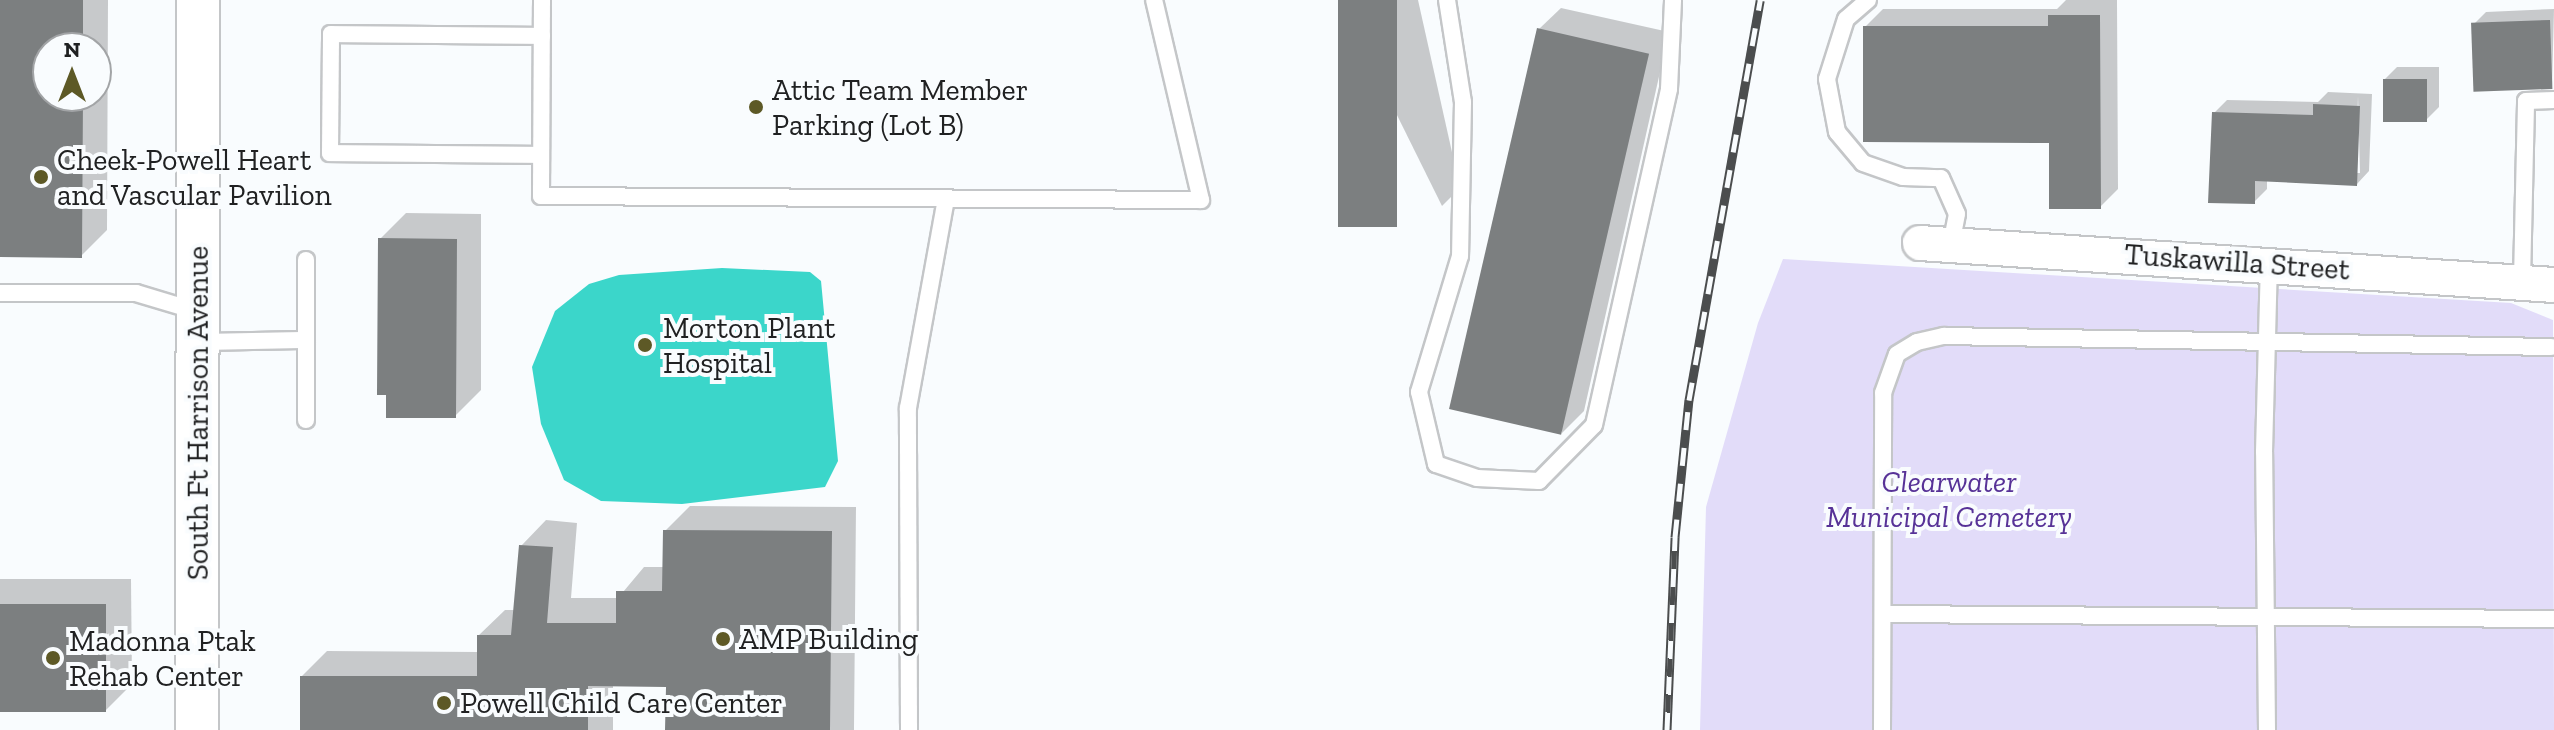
<!DOCTYPE html>
<style>
body{margin:0}
#map{position:relative;width:2554px;height:730px;overflow:hidden;background:#f9fcfe;font-family:"Zilla Slab",serif}
div>[style]{position:absolute}
[style*='--x']{left:calc(var(--x)*1px);top:calc(var(--y)*1px);width:calc(var(--w)*1px);rotate:calc(var(--a)*1deg)}
.green>*{inset:0;background:#e2dcf9}
.water>*{inset:0;background:#3bd6ca}
.shadow>*{inset:0;background:#0003}
.building>*{inset:0;background:#7c7f80;transform-origin:0 0}
.roads{filter:drop-shadow(2px 0 #c4c6c8) drop-shadow(-2px 0 #c4c6c8) drop-shadow(0 2px #c4c6c8) drop-shadow(0 -2px #c4c6c8)}
.service>*{height:16px;margin:-8px;padding:0 8px;transform-origin:8px;border-radius:8px;background:#fff}
.minor>*{height:34px;margin:-17px;padding:0 17px;transform-origin:17px;border-radius:17px;background:#fff}
.tertiary>*{height:42px;margin:-21px;padding:0 21px;transform-origin:21px;border-radius:21px;background:#fff}
.rail>*{height:9px;margin-top:-4.5px;transform-origin:0;background:repeating-linear-gradient(90deg,#f9fcfe 0 18px,#4b4d4e 0 36px);box-sizing:border-box;border-block:2px solid #4b4d4e}
.dots>*{width:22px;height:22px;translate:-50% -50%;box-sizing:border-box;border:4px solid #f9fcfe;border-radius:50%}
span{translate:-50% -50%;white-space:nowrap;text-align:center;line-height:1.15;-webkit-text-stroke:8px #f9fcfe;paint-order:stroke}
.poi-label{font-size:30px;color:#202122}
.left{translate:0 -50%;text-align:left}
.street-label{font-size:30px;color:#202122}
.park-label{font-size:30px;color:#573297;font-style:italic}
.north{position:absolute;left:32px;top:32px;width:80px;height:80px;box-sizing:border-box;background:#f9fcfe;border:2px solid #a2a4a6;border-radius:50%;rotate:0deg;font-size:22px;font-weight:700;line-height:32px;text-align:center;color:#202122}
.north::after{content:'';display:block;margin:auto;width:28px;height:36px;background:#5d5926;clip-path:polygon(50% 0,100% 100%,50% 72%,0 100%)}
</style>
<div id="map">
<div class="green">
<i style="clip-path:polygon(1783px 259px,2511px 303px,2553px 320px,2554px 730px,1700px 730px,1706px 507px,1758px 323px)"></i>
</div>
<div class="water">
<i style="clip-path:polygon(722px 268px,810px 272px,821px 281px,838px 461px,825px 487px,682px 504px,601px 501px,564px 480px,541px 424px,532px 367px,555px 311px,589px 284px,619px 275px)"></i>
</div>
<div class="shadow">
<i style="clip-path:polygon(evenodd,0 0,108px 0,107px 230px,81px 256px,0 255px,0 0,48px 48px,96px 48px,96px 96px,48px 96px,48px 48px)"></i>
<i style="clip-path:polygon(1340px 0,1418px 0,1460px 188px,1442px 206px)"></i>
<i style="clip-path:polygon(2066px 0,2117px 0,2118px 189px,2100px 207px,2051px 141px,1865px 27px,1883px 9px,2057px 9px)"></i>
<i style="clip-path:polygon(1561px 8px,1669px 32px,1584px 411px,1562px 433px,1539px 29px)"></i>
<i style="clip-path:polygon(2554px 9px,2552px 87px,2473px 25px,2486px 12px)"></i>
<i style="clip-path:polygon(2397px 67px,2439px 67px,2439px 107px,2426px 120px,2385px 79px)"></i>
<i style="clip-path:polygon(evenodd,2328px 92px,2372px 94px,2369px 171px,2357px 184px,2267px 180px,2267px 189px,2254px 202px,2214px 113px,2227px 100px,2318px 102px,2328px 92px,2358px 96px,2360px 173px,2356px 173px,2358px 96px)"></i>
<i style="clip-path:polygon(406px 213px,481px 214px,481px 390px,455px 416px,380px 239px)"></i>
<i style="clip-path:polygon(690px 506px,856px 507px,854px 730px,667px 730px,668px 685px,613px 684px,613px 730px,302px 730px,302px 676px,327px 651px,479px 652px,479px 635px,505px 610px,516px 610px,521px 546px,546px 520px,577px 523px,571px 598px,618px 598px,644px 567px,664px 567px,665px 531px)"></i>
<i style="clip-path:polygon(0 579px,131px 579px,132px 684px,106px 710px,0 710px)"></i>
</div>
<div class="building">
<i style="clip-path:polygon(0 0,83px 0,83px 48px,48px 48px,48px 96px,83px 96px,82px 258px,0 257px)"></i>
<i style="left:1338px;top:0;width:59px;height:227px"></i>
<i style="clip-path:polygon(2048px 15px,2100px 15px,2101px 209px,2049px 209px,2049px 143px,1863px 142px,1863px 26px,2048px 26px)"></i>
<i style="left:2550px;top:20px;width:69px;height:79px;rotate:88deg"></i>
<i style="left:1537px;top:28px;width:115px;height:391px;rotate:13deg"></i>
<i style="left:2383px;top:79px;width:44px;height:43px"></i>
<i style="clip-path:polygon(2313px 104px,2360px 106px,2357px 186px,2255px 181px,2255px 204px,2208px 203px,2212px 112px,2313px 115px)"></i>
<i style="clip-path:polygon(378px 238px,457px 239px,456px 418px,386px 418px,386px 395px,377px 395px)"></i>
<i style="clip-path:polygon(663px 530px,832px 531px,830px 730px,665px 730px,666px 687px,588px 686px,588px 730px,300px 730px,300px 676px,477px 676px,477px 635px,511px 635px,519px 545px,553px 547px,547px 623px,616px 623px,616px 591px,662px 591px)"></i>
<i style="left:0;top:604px;width:106px;height:108px"></i>
</div>
<div class="roads">
<div class="service">
<i style="--x:542;--y:0;--w:196;--a:90.3"></i>
<i style="--x:541;--y:196;--w:660;--a:0.35"></i>
<i style="--x:1201;--y:200;--w:205;--a:-103.2"></i>
<i style="--x:1447;--y:0;--w:103;--a:81.1"></i>
<i style="--x:1463;--y:102;--w:154;--a:91.1"></i>
<i style="--x:1460;--y:256;--w:142;--a:106.8"></i>
<i style="--x:1419;--y:392;--w:74;--a:76.7"></i>
<i style="--x:1436;--y:464;--w:43;--a:18.9"></i>
<i style="--x:1477;--y:478;--w:62;--a:2.8"></i>
<i style="--x:1539;--y:481;--w:78;--a:-45.5"></i>
<i style="--x:1594;--y:425;--w:344;--a:-77.4"></i>
<i style="--x:1669;--y:89;--w:89;--a:-87.4"></i>
<i style="--x:1868;--y:0;--w:29;--a:139"></i>
<i style="--x:1846;--y:19;--w:63;--a:107.6"></i>
<i style="--x:1827;--y:79;--w:54;--a:79.3"></i>
<i style="--x:1837;--y:132;--w:40;--a:50"></i>
<i style="--x:1863;--y:163;--w:42;--a:19.3"></i>
<i style="--x:1903;--y:177;--w:38;--a:2"></i>
<i style="--x:1941;--y:178;--w:39;--a:66"></i>
<i style="--x:1957;--y:214;--w:31;--a:101"></i>
<i style="--x:541;--y:155;--w:211;--a:-179.5"></i>
<i style="--x:330;--y:153;--w:119;--a:-89.5"></i>
<i style="--x:331;--y:34;--w:211;--a:0.5"></i>
<i style="--x:2522;--y:280;--w:179;--a:-88.7"></i>
<i style="--x:2526;--y:101;--w:28;--a:-2"></i>
<i style="--x:0;--y:293;--w:136;--a:0"></i>
<i style="--x:136;--y:293;--w:63;--a:16.7"></i>
<i style="--x:199;--y:342;--w:107;--a:-1.1"></i>
<i style="--x:306;--y:420;--w:160;--a:-90"></i>
<i style="--x:1883;--y:614;--w:671;--a:0.43"></i>
<i style="--x:909;--y:730;--w:322;--a:-90.2"></i>
<i style="--x:908;--y:408;--w:212;--a:-79.7"></i>
<i style="--x:1882;--y:730;--w:337;--a:-89.8"></i>
<i style="--x:1883;--y:393;--w:41;--a:-70.3"></i>
<i style="--x:1897;--y:354;--w:23;--a:-31"></i>
<i style="--x:1917;--y:342;--w:28;--a:-13"></i>
<i style="--x:1944;--y:336;--w:607;--a:1.04"></i>
<i style="--x:2267;--y:730;--w:278;--a:-90.6"></i>
<i style="--x:2264;--y:452;--w:188;--a:-88.5"></i>
</div>
<div class="minor">
<i style="--x:1920;--y:243;--w:635;--a:3.79"></i>
</div>
<div class="tertiary">
<i style="--x:197;--y:730;--w:730;--a:-89.92"></i>
</div>
</div>
<div class="rail">
<i style="--x:1667;--y:730;--w:193;--a:-87.6"></i>
<i style="--x:1675;--y:537;--w:138;--a:-84.2"></i>
<i style="--x:1689;--y:400;--w:406;--a:-79.9"></i>
</div>
<div class="dots">
<i style="left:756px;top:107px;background:#5d5926"></i>
<i style="left:41px;top:177px;background:#5d5926"></i>
<i style="left:645px;top:345px;background:#5d5926"></i>
<i style="left:723px;top:639px;background:#5d5926"></i>
<i style="left:53px;top:658px;background:#5d5926"></i>
<i style="left:444px;top:703px;background:#5d5926"></i>
</div>
<div class="poi-label">
<span class="left" style="left:772px;top:107px">Attic Team Member<br>Parking (Lot B)</span>
<span class="left" style="left:57px;top:177px">Cheek-Powell Heart<br>and Vascular Pavilion</span>
<span class="left" style="left:663px;top:345px">Morton Plant<br>Hospital</span>
<span class="left" style="left:739px;top:639px">AMP Building</span>
<span class="left" style="left:69px;top:658px">Madonna Ptak<br>Rehab Center</span>
<span class="left" style="left:460px;top:703px">Powell Child Care Center</span>
</div>
<div class="street-label">
<span style="left:2237px;top:262px;rotate:4deg">Tuskawilla Street</span>
<span style="left:198px;top:413px;rotate:-90deg">South Ft Harrison Avenue</span>
</div>
<div class="park-label">
<span style="left:1949px;top:499px">Clearwater<br>Municipal Cemetery</span>
</div>
<div class="north">N</div>
</div>
